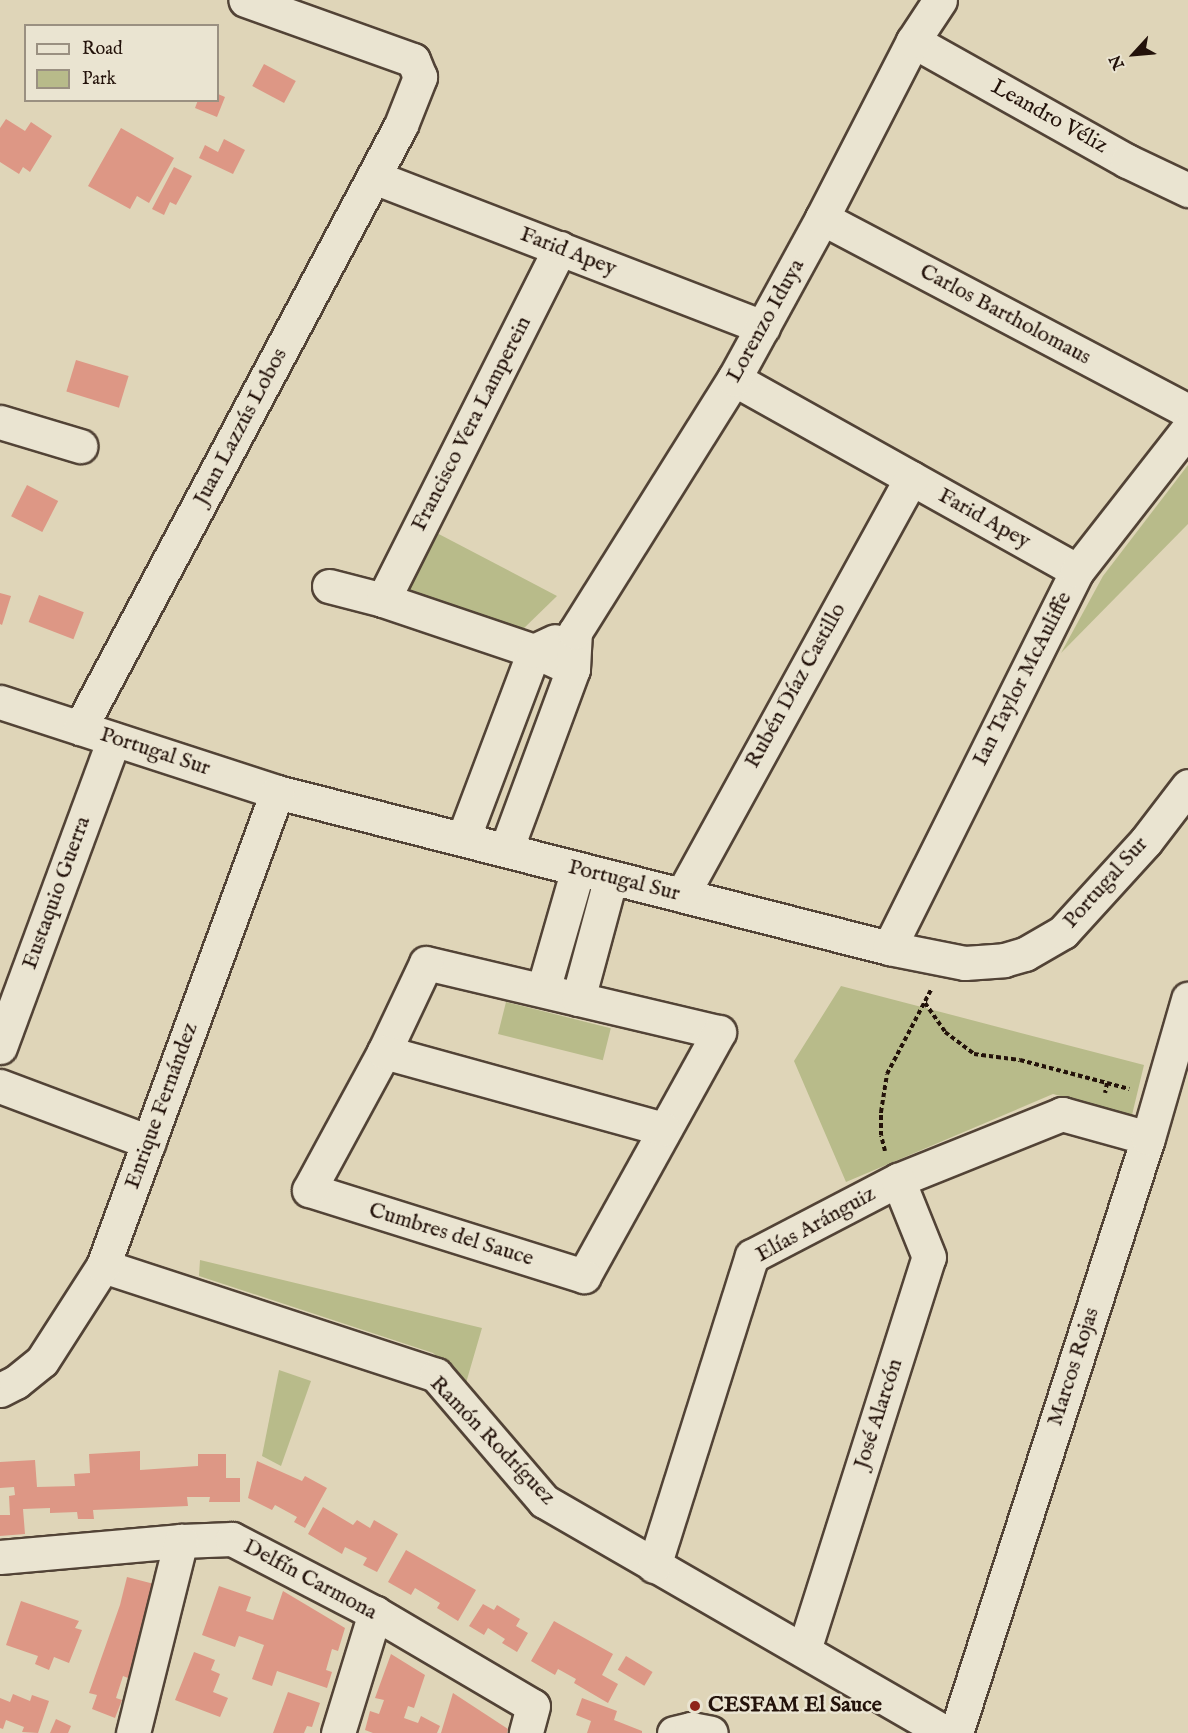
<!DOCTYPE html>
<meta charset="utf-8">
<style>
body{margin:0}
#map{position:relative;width:1188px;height:1733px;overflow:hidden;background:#dfd5b8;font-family:"IM FELL English",serif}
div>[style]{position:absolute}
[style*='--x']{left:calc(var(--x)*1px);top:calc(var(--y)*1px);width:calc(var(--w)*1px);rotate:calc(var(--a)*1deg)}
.green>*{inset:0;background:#b8bb8a;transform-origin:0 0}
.building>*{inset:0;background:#dd9785;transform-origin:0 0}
.path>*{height:4px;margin-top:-2px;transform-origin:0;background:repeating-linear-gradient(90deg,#23120a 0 4.5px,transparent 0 7.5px)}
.roads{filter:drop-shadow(2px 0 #524336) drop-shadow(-2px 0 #524336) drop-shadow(0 2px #524336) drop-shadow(0 -2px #524336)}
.minor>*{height:33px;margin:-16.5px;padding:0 16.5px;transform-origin:16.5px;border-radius:16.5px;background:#eae4d1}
.dots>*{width:16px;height:16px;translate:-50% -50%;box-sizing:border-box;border:3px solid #eae4d1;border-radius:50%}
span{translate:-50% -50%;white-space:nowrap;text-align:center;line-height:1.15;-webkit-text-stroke:5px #eae4d1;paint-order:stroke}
.street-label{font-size:22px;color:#23120a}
.poi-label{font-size:22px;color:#23120a;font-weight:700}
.left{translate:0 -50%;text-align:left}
.legend{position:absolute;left:24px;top:24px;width:195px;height:78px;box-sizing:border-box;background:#eae4d1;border:2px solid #9a9081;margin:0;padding:8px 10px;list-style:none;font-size:18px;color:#23120a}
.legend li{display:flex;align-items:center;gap:12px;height:30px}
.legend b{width:30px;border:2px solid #9a9081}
.north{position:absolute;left:1104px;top:24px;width:60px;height:60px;-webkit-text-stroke:4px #eae4d1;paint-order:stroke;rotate:244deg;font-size:16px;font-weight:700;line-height:24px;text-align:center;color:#23120a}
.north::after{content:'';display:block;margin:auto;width:21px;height:27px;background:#23120a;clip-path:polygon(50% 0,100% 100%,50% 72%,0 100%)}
</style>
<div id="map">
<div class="green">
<i style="clip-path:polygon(1188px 465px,1188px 524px,1061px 653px,1103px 576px)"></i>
<i style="clip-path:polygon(433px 531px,557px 596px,519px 633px,408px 593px)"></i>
<i style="clip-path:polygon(841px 986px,1144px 1065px,1132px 1115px,1053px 1094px,846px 1182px,794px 1061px)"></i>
<i style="left:506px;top:1002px;width:108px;height:33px;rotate:14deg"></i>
<i style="clip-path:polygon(200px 1260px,482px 1328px,466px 1383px,433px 1353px,199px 1276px)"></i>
<i style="clip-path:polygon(279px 1370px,311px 1381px,281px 1466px,262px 1456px)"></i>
</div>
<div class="building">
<i style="left:264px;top:64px;width:36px;height:25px;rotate:28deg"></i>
<i style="clip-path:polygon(218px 94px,225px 97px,217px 117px,195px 108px,198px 100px,218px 100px)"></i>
<i style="clip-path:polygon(6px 119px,25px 131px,31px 122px,52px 136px,30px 172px,23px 167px,19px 174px,0 162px,0 128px)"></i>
<i style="clip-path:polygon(121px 128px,174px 158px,149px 203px,137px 196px,130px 209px,88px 186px)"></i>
<i style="clip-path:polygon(224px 139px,245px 150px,233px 174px,199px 158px,205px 145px,218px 152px)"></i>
<i style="clip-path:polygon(174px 167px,192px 176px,176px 205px,170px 202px,164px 215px,152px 209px)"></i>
<i style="left:76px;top:360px;width:55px;height:33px;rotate:17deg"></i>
<i style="left:27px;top:485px;width:35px;height:35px;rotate:27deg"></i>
<i style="clip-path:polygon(0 593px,11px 596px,2px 625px,0 624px)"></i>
<i style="left:39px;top:595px;width:48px;height:29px;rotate:21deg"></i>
<i style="clip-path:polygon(140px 1451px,140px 1470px,198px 1466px,198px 1454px,226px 1454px,226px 1478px,240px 1478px,240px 1502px,209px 1502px,210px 1497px,187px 1497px,188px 1506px,93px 1510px,94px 1519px,78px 1519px,77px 1512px,50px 1513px,50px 1508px,23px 1509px,25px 1534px,0 1536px,0 1515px,10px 1515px,9px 1496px,15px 1495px,14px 1487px,0 1488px,0 1462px,35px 1460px,37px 1487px,75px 1486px,74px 1474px,90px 1473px,89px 1454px)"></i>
<i style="clip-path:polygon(257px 1461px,302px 1481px,305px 1476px,327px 1488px,305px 1528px,294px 1522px,297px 1517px,275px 1505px,272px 1510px,248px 1498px)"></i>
<i style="clip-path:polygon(323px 1507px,353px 1525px,357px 1520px,370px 1528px,374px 1520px,398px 1534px,377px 1572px,363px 1565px,367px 1558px,345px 1547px,342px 1554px,308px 1534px)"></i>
<i style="clip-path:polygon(406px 1550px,476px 1590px,458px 1621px,437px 1608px,440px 1603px,415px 1588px,411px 1595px,388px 1582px)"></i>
<i style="clip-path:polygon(127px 1577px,158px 1585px,149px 1603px,142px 1623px,146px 1625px,128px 1678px,123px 1676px,116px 1698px,122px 1700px,115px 1718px,92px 1709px,97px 1695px,89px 1693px,120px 1605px)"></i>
<i style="clip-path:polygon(219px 1586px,251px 1597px,246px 1611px,273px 1620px,283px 1591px,345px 1628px,338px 1651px,332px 1649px,326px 1670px,332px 1672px,327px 1688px,277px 1671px,272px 1686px,252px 1679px,264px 1645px,239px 1636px,235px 1647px,202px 1635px)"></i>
<i style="clip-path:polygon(21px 1601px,79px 1621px,75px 1628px,82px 1630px,69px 1663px,54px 1657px,49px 1670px,35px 1664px,38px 1656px,6px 1645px)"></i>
<i style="clip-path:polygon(483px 1604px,494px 1610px,497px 1605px,520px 1619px,516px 1626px,528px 1633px,517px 1652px,502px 1643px,505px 1639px,488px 1628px,484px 1635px,469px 1626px)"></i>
<i style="clip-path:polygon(554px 1621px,613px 1654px,602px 1675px,618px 1684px,608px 1703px,574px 1683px,576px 1679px,558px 1669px,555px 1675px,531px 1661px)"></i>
<i style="clip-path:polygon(194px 1652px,215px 1660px,211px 1670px,220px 1674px,213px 1692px,228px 1698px,220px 1717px,175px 1700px)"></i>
<i style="clip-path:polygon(391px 1654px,425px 1675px,414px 1708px,408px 1706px,404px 1718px,418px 1723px,421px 1716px,440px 1726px,437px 1733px,373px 1733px,365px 1730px,370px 1711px,379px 1714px,384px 1700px,375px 1698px)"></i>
<i style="left:626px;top:1656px;width:31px;height:16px;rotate:31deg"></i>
<i style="clip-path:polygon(288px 1692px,320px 1703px,312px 1727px,307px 1726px,304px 1733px,273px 1733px)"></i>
<i style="clip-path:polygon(453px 1693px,508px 1729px,507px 1733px,441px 1733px)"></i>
<i style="clip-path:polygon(13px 1694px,30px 1701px,32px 1695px,49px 1701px,38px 1733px,22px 1732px,24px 1727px,6px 1720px,3px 1729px,0 1728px,0 1698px,10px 1702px)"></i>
<i style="clip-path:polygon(582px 1698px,617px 1711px,614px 1720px,642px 1731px,642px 1733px,587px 1733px,591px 1721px,576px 1715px)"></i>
<i style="clip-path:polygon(56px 1719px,71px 1726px,68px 1733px,50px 1733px)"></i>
</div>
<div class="path">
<i style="--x:925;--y:1003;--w:35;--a:55"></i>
<i style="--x:945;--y:1032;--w:36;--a:37"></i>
<i style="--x:974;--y:1054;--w:46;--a:7.4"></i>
<i style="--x:1020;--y:1060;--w:90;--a:14.8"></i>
<i style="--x:1107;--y:1083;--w:10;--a:101"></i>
<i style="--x:1107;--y:1083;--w:23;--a:15"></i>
<i style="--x:885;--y:1151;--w:16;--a:-104"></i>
<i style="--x:881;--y:1135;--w:23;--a:-90"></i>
<i style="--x:881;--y:1112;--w:38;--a:-81"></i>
<i style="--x:887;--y:1074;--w:97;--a:-62.4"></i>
</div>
<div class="roads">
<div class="minor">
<i style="--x:913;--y:41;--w:245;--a:29.3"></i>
<i style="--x:1127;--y:161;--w:68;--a:25.4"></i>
<i style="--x:374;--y:177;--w:417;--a:21.1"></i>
<i style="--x:822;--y:218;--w:414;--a:27.8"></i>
<i style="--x:734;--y:379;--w:393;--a:29.2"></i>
<i style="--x:0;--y:422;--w:84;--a:16.7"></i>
<i style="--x:329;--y:586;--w:56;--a:14.5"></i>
<i style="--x:383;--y:600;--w:159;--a:18.7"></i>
<i style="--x:534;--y:651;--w:43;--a:24.8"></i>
<i style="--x:383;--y:600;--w:394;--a:-63.3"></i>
<i style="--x:0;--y:702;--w:291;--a:18"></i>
<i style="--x:277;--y:792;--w:632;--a:14.3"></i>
<i style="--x:889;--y:948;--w:77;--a:11.2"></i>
<i style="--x:965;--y:963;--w:39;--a:-4"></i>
<i style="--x:1004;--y:960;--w:22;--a:-16"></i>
<i style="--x:1025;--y:954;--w:44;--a:-30.1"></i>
<i style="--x:1063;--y:932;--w:123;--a:-47.6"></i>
<i style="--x:1146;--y:841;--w:69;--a:-52.6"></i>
<i style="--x:80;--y:728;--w:683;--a:-61.97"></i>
<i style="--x:401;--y:125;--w:52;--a:-68.4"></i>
<i style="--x:420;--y:77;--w:18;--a:-112"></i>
<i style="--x:413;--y:60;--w:178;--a:-160.3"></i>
<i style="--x:463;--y:839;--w:201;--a:-69.3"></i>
<i style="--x:534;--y:651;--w:23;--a:-25"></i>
<i style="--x:506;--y:850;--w:193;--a:-69.7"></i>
<i style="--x:573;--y:669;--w:37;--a:-87"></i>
<i style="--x:575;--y:632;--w:299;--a:-57.9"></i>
<i style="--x:734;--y:379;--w:183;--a:-61.3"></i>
<i style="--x:822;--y:218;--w:199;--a:-62.8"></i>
<i style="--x:913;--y:41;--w:49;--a:-56.6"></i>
<i style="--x:682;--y:895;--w:476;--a:-61.2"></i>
<i style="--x:889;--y:948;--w:421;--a:-63.5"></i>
<i style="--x:1077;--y:571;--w:180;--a:-52"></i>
<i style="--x:426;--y:963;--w:301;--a:13.3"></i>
<i style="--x:719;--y:1032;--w:279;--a:119"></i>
<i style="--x:584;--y:1276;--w:288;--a:-162.6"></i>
<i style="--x:309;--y:1190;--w:157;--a:-61.5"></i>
<i style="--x:384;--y:1052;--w:98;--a:-64.7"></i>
<i style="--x:543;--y:990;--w:126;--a:-73.9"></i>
<i style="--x:578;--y:999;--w:126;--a:-74.9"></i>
<i style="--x:0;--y:1047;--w:328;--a:-69.7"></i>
<i style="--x:384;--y:1052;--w:290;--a:15.4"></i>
<i style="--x:0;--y:1086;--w:159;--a:20.6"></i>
<i style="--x:103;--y:1266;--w:350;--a:18.1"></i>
<i style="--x:436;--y:1375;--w:166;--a:49.4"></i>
<i style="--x:544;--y:1501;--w:464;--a:30"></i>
<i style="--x:0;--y:1390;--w:18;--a:-27"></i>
<i style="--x:16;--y:1382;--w:33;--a:-39"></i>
<i style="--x:42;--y:1361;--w:113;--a:-57.3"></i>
<i style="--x:103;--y:1266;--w:505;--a:-69.84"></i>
<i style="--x:0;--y:1557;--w:182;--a:-5.1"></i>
<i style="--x:181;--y:1541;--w:51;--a:-2.2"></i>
<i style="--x:232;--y:1539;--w:161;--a:27.4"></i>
<i style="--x:375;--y:1613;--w:183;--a:30.5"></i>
<i style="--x:533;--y:1706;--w:28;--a:105"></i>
<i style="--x:654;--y:1566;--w:325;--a:-72.5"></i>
<i style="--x:752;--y:1256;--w:165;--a:-27.5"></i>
<i style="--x:898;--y:1180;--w:177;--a:-21.9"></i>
<i style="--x:1062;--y:1114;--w:89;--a:15.6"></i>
<i style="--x:804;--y:1650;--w:412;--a:-72.4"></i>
<i style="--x:929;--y:1257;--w:83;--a:-111.9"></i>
<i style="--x:133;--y:1733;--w:198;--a:-76"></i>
<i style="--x:338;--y:1733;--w:126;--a:-72.9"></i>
<i style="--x:674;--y:1733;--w:17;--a:-13"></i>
<i style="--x:691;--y:1729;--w:20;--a:11"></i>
<i style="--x:956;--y:1733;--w:625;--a:-72.12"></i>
<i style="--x:1148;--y:1138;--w:145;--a:-73.9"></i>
</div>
</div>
<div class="dots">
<i style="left:695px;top:1706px;background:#8f2418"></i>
</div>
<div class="street-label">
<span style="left:1049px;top:117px;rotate:29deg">Leandro Véliz</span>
<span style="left:568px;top:252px;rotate:21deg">Farid Apey</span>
<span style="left:1005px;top:315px;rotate:28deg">Carlos Bartholomaus</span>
<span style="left:766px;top:321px;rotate:-61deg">Lorenzo Iduya</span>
<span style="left:472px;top:424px;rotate:-63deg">Francisco Vera Lamperein</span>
<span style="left:241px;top:427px;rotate:-62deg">Juan Lazzús Lobos</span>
<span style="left:984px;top:519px;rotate:29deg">Farid Apey</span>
<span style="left:1023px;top:679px;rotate:-63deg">Ian Taylor McAuliffe</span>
<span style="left:796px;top:686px;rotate:-61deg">Rubén Díaz Castillo</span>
<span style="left:155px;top:752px;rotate:18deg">Portugal Sur</span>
<span style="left:624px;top:881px;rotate:14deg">Portugal Sur</span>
<span style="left:1106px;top:883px;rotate:-48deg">Portugal Sur</span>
<span style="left:57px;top:893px;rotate:-70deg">Eustaquio Guerra</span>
<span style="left:162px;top:1106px;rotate:-70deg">Enrique Fernández</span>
<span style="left:816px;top:1225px;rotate:-29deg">Elías Aránguiz</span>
<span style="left:451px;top:1235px;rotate:17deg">Cumbres del Sauce</span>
<span style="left:1074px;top:1367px;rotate:-72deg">Marcos Rojas</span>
<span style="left:879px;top:1414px;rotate:-72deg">José Alarcón</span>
<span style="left:492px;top:1441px;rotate:46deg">Ramón Rodríguez</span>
<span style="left:310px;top:1580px;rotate:28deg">Delfín Carmona</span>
</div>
<div class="poi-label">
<span class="left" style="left:708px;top:1706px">CESFAM El Sauce</span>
</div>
<ul class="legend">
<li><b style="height:8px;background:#eae4d1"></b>Road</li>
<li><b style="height:16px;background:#b8bb8a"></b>Park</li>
</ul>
<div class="north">N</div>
</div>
